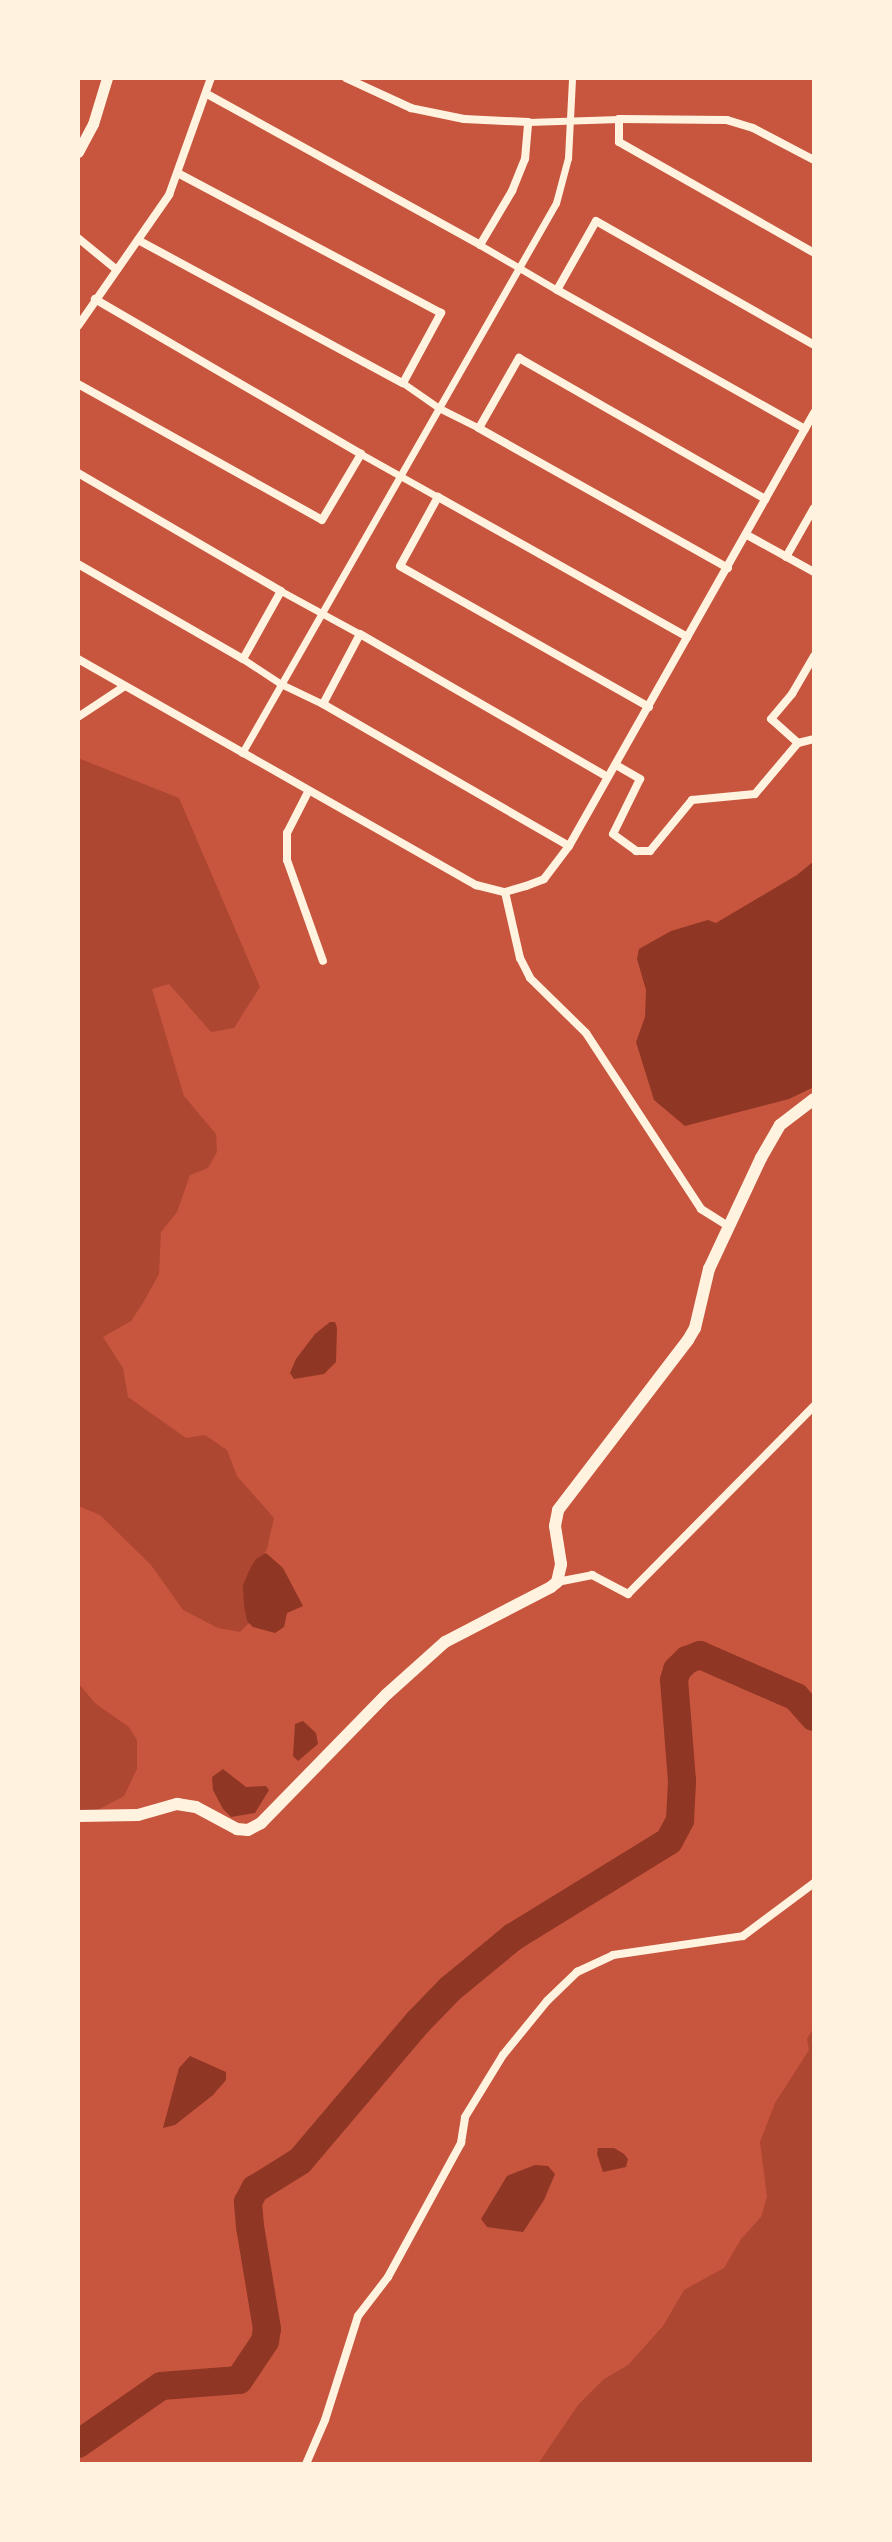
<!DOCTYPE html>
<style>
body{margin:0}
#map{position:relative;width:892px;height:2542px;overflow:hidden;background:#c8553d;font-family:Jost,sans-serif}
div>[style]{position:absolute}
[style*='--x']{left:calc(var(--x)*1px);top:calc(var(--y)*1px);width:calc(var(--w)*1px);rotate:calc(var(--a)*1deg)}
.green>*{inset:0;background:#ae4732}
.water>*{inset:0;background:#8f3625}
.river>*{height:28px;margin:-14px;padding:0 14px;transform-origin:14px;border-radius:14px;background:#8f3625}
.pedestrian>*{height:7px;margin:-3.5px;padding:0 3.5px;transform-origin:3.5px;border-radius:3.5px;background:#fff3e0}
.minor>*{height:8px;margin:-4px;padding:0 4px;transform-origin:4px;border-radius:4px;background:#fff3e0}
.tertiary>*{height:11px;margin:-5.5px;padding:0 5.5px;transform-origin:5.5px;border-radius:5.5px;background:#fff3e0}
.secondary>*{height:12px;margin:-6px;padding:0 6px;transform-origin:6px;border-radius:6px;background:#fff3e0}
span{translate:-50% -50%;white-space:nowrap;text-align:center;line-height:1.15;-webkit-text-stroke:6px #fff3e0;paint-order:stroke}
.frame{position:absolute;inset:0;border:80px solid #fff3e0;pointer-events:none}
</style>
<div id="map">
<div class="green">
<i style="clip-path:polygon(78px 758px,179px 798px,260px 987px,234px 1028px,211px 1032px,169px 984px,152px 989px,184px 1096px,216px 1134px,217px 1152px,208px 1168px,190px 1175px,177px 1212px,161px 1232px,159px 1274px,143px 1303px,131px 1321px,103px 1337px,123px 1368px,128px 1397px,186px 1438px,205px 1435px,227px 1450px,237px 1476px,274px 1518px,267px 1549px,245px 1585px,251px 1621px,240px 1632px,218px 1628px,183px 1610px,151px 1565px,100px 1515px,78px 1506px)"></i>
<i style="clip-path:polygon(78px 1683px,96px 1704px,129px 1727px,137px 1740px,137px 1769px,124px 1796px,96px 1811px,78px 1810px)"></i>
<i style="clip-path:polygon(814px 2027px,814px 2464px,538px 2464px,578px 2405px,604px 2379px,628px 2365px,663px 2326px,684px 2290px,724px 2268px,741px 2239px,761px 2217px,767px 2197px,760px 2142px,775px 2103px,809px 2050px,807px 2039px)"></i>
</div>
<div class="water">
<i style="clip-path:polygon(814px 861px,814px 1087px,789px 1099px,685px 1126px,654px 1100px,636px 1042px,645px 1017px,646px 990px,637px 959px,639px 949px,671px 931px,708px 920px,716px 923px,797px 875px)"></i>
<i style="clip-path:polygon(330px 1322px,335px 1322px,337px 1328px,336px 1362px,324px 1374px,294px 1379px,290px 1373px,296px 1359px,315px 1334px)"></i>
<i style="clip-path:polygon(266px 1553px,283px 1568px,303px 1606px,287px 1613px,284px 1627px,275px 1633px,253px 1627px,247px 1621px,244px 1606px,243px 1585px,250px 1569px,256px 1559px)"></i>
<i style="clip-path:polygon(303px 1721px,316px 1733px,318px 1744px,298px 1761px,293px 1756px,295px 1724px)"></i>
<i style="clip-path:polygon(223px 1769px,246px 1787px,266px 1786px,269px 1790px,255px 1813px,231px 1817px,223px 1809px,213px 1790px,212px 1777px)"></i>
<i style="clip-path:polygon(190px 2056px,226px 2072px,226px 2080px,213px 2095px,175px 2125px,163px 2128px,179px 2068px)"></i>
<i style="clip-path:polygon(598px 2148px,614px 2148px,624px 2154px,628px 2159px,626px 2167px,603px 2172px,597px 2154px)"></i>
<i style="clip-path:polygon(535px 2165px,548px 2166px,555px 2174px,544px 2200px,523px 2232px,487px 2227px,481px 2219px,507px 2176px)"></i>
</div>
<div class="river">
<i style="--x:78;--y:2444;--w:101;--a:-34.9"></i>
<i style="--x:161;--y:2386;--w:78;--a:-4.4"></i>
<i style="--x:239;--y:2380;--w:47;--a:-56.3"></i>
<i style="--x:265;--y:2341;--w:12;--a:-81"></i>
<i style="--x:267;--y:2329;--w:104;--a:-99.4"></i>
<i style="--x:250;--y:2226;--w:24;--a:-95"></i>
<i style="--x:248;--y:2202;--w:15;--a:-62"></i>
<i style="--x:255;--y:2189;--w:53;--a:-31.9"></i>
<i style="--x:300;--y:2161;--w:182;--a:-49.7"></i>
<i style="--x:418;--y:2022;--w:46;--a:-45.9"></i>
<i style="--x:450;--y:1989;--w:82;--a:-39.5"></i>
<i style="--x:513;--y:1937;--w:183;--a:-31.6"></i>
<i style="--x:669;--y:1841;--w:24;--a:-62"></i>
<i style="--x:680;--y:1820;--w:39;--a:-87"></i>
<i style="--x:682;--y:1781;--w:101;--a:-94.5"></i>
<i style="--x:674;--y:1680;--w:10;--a:-73"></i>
<i style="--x:677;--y:1670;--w:14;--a:-45"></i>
<i style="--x:687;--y:1660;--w:14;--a:-21"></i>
<i style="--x:700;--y:1655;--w:105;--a:23.6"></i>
<i style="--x:796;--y:1697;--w:27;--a:48"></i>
</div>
<div class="pedestrian">
<i style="--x:528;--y:122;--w:91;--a:-1.9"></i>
<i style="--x:480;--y:245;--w:89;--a:30.3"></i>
<i style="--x:403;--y:383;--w:44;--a:34.8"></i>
<i style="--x:439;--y:408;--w:45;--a:26.6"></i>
<i style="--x:361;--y:454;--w:88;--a:29.2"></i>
<i style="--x:281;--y:591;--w:90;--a:28.6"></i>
<i style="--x:243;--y:659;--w:45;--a:33.3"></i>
<i style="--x:281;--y:684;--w:47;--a:25.5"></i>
<i style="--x:242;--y:753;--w:633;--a:-60.28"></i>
<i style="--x:556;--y:203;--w:47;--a:-75.1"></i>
<i style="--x:568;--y:158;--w:80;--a:-87.1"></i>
</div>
<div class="minor">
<i style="--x:207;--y:94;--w:312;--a:28.9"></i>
<i style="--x:480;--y:245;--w:63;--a:-59.3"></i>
<i style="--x:512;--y:191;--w:35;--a:-68"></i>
<i style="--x:525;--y:159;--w:37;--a:-85"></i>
<i style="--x:528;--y:122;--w:64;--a:-177.3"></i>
<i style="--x:464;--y:119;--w:54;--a:-168.3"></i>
<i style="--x:411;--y:108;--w:72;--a:-155.2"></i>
<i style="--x:814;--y:160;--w:69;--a:-152.3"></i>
<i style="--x:753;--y:128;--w:27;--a:-163"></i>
<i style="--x:727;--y:120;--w:108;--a:-179.5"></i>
<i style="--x:619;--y:119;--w:23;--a:90"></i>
<i style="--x:619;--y:142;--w:224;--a:29.6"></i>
<i style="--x:78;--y:238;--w:50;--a:39.4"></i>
<i style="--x:138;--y:240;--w:301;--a:28.4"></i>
<i style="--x:403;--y:383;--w:80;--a:-61.5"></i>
<i style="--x:441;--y:313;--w:298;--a:-152"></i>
<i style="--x:78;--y:326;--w:160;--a:-55.2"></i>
<i style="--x:169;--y:195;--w:124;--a:-70.3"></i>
<i style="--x:78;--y:384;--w:279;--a:29.1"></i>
<i style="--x:322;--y:520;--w:77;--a:-59.4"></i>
<i style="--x:361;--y:454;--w:308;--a:-149.8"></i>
<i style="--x:805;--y:429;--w:284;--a:-150.7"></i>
<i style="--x:557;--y:290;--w:79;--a:-60.5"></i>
<i style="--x:596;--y:221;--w:251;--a:29.6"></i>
<i style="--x:78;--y:473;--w:235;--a:30.2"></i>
<i style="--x:281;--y:591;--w:78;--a:119.2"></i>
<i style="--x:243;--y:659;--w:190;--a:-150.1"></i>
<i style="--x:747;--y:535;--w:77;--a:28.9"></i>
<i style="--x:786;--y:557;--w:56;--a:-60.3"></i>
<i style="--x:728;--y:568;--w:286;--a:-150.7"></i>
<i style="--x:479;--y:428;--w:81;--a:-60.3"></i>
<i style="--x:519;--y:358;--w:284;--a:29.8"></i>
<i style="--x:78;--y:659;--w:458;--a:29.6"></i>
<i style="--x:476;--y:885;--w:30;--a:14"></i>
<i style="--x:505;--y:892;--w:22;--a:-16"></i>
<i style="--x:526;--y:886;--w:19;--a:-21"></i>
<i style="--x:544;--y:879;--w:41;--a:-52.9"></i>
<i style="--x:569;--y:846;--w:498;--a:-60.5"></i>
<i style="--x:649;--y:707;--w:286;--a:-150.5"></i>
<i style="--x:400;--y:566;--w:79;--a:-61.2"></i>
<i style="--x:438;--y:497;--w:286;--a:29.3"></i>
<i style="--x:78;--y:717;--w:56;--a:-33.4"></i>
<i style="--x:798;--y:743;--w:16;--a:-14"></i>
<i style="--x:616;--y:765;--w:28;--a:30"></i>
<i style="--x:640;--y:779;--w:61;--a:116.1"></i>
<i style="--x:613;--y:834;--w:29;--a:36"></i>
<i style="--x:636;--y:851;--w:14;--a:0"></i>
<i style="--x:650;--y:851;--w:66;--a:-50.5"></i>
<i style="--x:692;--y:800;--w:63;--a:-5.4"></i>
<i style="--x:755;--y:794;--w:67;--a:-49.9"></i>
<i style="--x:798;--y:743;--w:36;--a:-138"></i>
<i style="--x:771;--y:719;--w:33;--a:-50"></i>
<i style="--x:792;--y:694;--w:44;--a:-59.9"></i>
<i style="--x:308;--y:792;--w:46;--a:117.1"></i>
<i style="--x:287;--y:833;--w:27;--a:90"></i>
<i style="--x:287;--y:860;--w:107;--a:70.4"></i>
<i style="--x:569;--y:846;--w:284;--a:-150"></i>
<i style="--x:323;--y:704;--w:79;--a:-62.1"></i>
<i style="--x:360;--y:634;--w:286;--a:30"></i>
<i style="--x:505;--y:892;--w:68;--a:77.2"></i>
<i style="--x:520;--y:958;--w:22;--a:63"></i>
<i style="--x:530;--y:978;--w:78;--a:44.5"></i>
<i style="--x:586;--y:1033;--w:210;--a:56.8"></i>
<i style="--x:701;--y:1209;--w:34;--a:32"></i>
<i style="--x:557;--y:1582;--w:36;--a:-11"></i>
<i style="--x:592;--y:1575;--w:41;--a:27.8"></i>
<i style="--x:628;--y:1594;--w:264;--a:-45.3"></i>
<i style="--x:306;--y:2464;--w:48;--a:-66.6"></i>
<i style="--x:325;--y:2420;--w:109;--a:-72.4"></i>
<i style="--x:358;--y:2316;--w:49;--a:-52.4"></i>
<i style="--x:388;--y:2277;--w:153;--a:-61.4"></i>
<i style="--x:461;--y:2143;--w:26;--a:-81"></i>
<i style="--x:465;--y:2117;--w:73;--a:-58.5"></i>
<i style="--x:503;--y:2055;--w:70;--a:-50.8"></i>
<i style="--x:547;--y:2001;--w:42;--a:-44"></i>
<i style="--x:577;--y:1972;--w:40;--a:-25"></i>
<i style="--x:613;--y:1955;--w:131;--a:-8.3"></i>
<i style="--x:743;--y:1936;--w:89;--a:-36.7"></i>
</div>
<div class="tertiary">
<i style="--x:78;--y:152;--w:32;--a:-62"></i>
<i style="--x:93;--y:124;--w:48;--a:-73.1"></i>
</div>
<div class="secondary">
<i style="--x:78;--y:1816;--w:60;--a:-1"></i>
<i style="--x:138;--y:1815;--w:41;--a:-15.8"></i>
<i style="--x:177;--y:1804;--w:19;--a:9"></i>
<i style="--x:196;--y:1807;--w:47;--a:28.2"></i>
<i style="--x:237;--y:1829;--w:11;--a:5"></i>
<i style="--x:248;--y:1830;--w:15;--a:-28"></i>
<i style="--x:261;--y:1823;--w:180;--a:-45.7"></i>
<i style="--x:387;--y:1694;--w:78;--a:-41.9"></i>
<i style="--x:445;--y:1642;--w:119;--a:-27.4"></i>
<i style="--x:551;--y:1587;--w:8;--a:-40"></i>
<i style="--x:557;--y:1582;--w:18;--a:-77"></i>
<i style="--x:561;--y:1564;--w:38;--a:-99"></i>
<i style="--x:555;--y:1526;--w:16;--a:-79"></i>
<i style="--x:558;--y:1510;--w:214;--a:-52.6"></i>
<i style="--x:688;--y:1340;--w:14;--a:-60"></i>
<i style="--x:695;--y:1328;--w:61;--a:-76.7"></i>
<i style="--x:709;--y:1269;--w:123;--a:-64.9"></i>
<i style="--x:761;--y:1158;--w:38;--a:-60"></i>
<i style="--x:780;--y:1125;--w:43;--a:-37.4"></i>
</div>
<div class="frame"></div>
</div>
